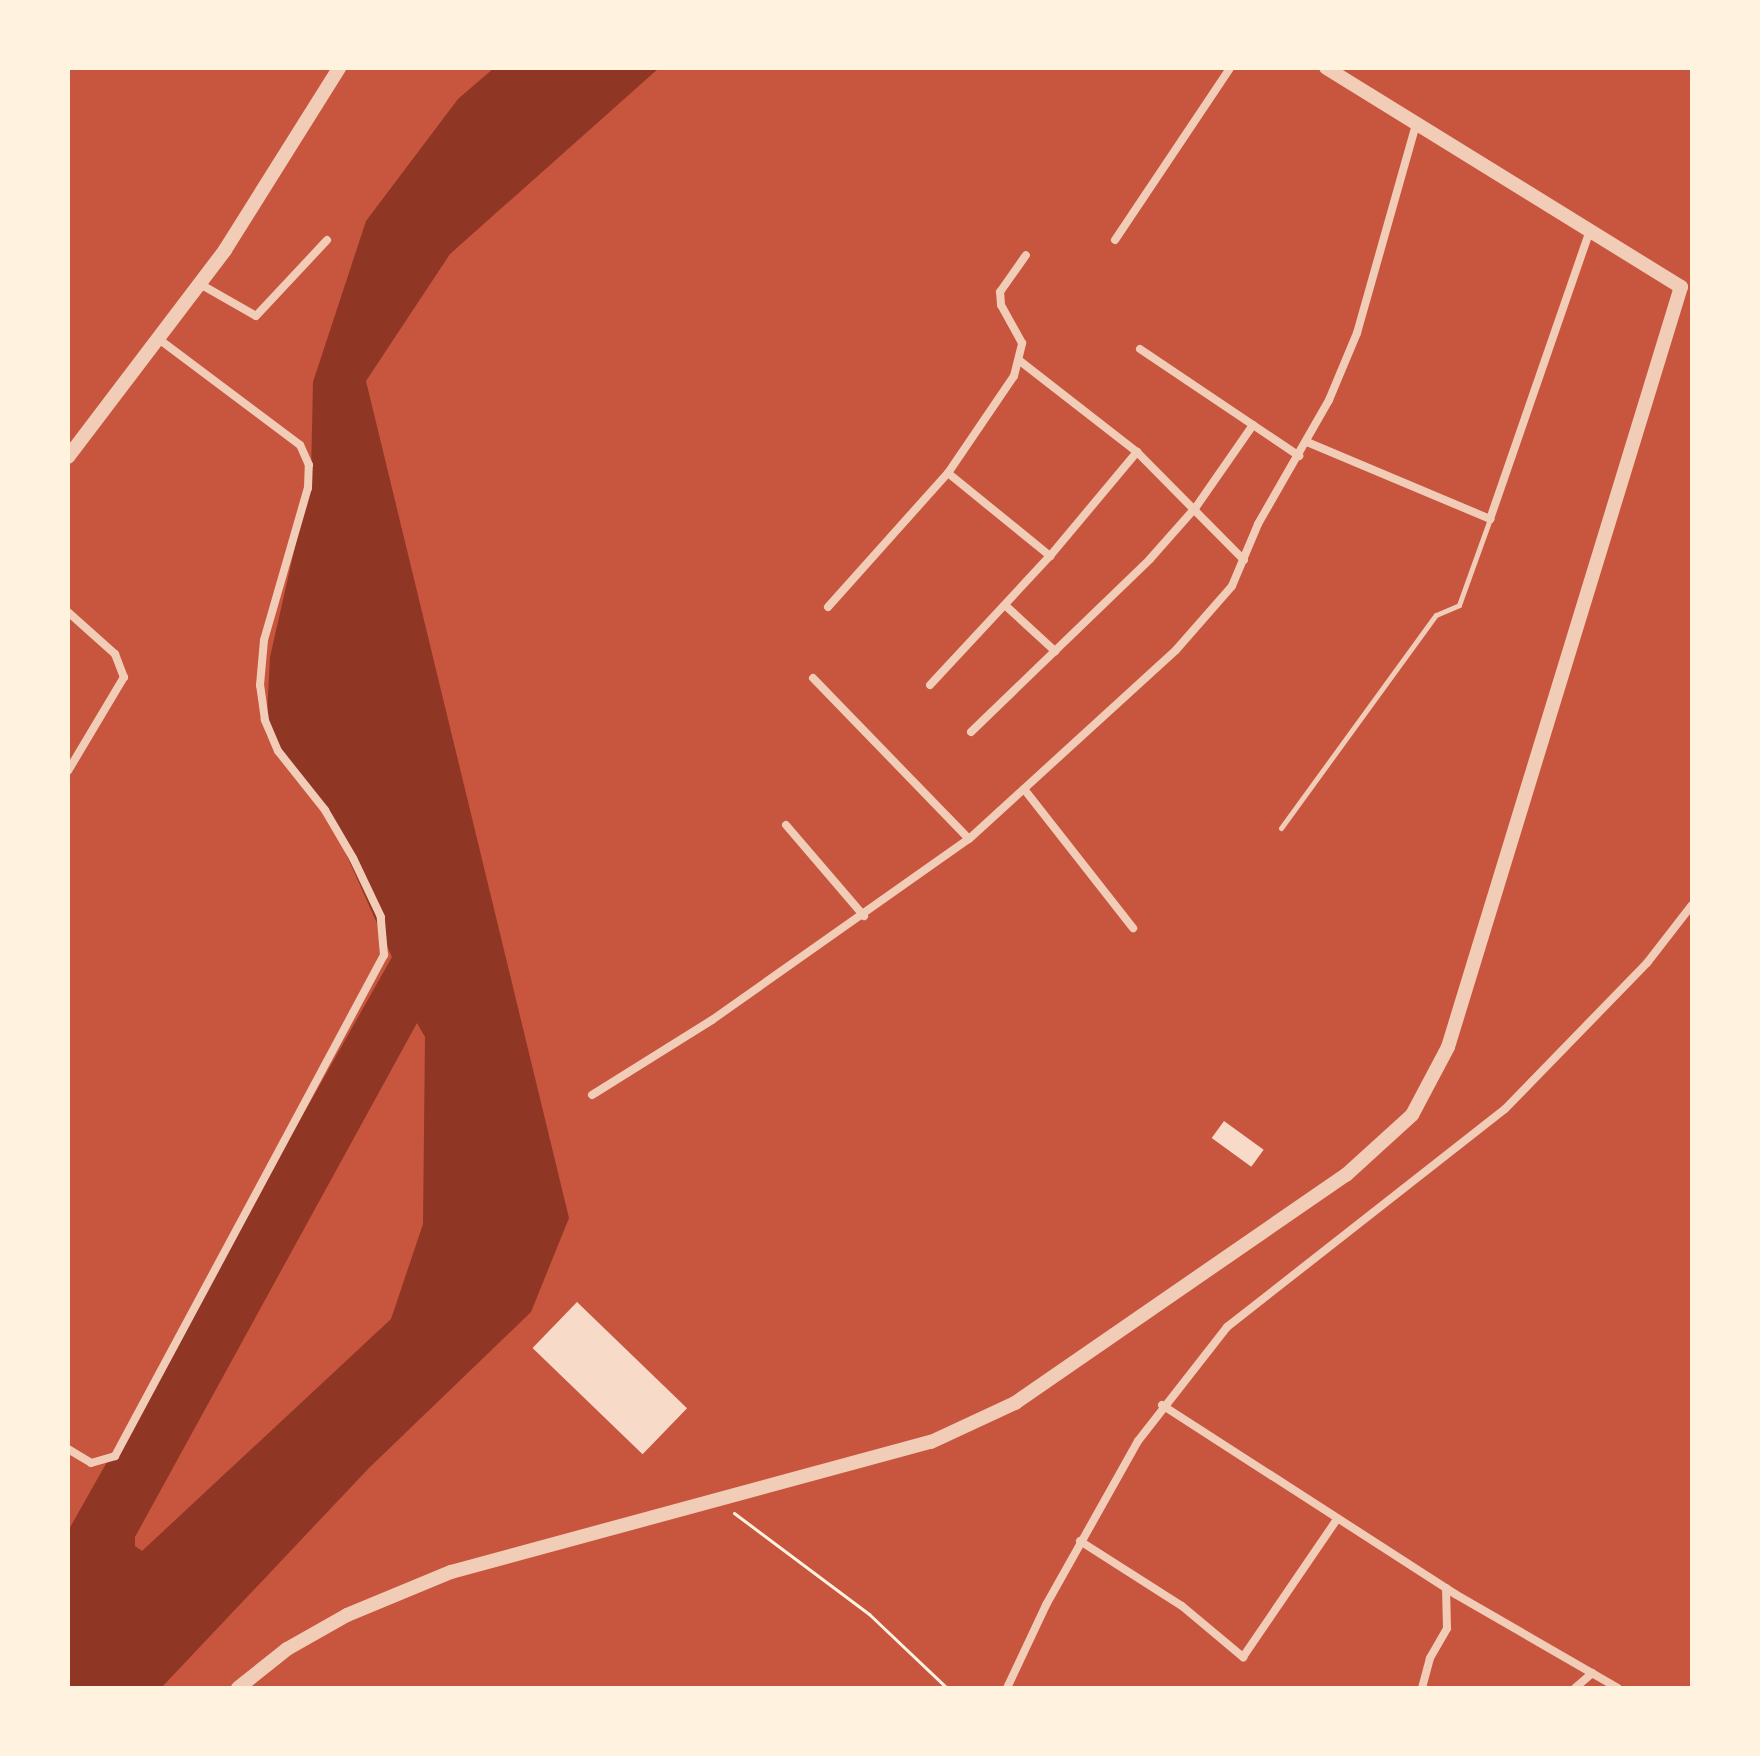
<!DOCTYPE html>
<style>
body{margin:0}
#map{position:relative;width:1760px;height:1756px;overflow:hidden;background:#c8553d;font-family:"PT Sans Narrow",sans-serif}
div>[style]{position:absolute}
[style*='--x']{left:calc(var(--x)*1px);top:calc(var(--y)*1px);width:calc(var(--w)*1px);rotate:calc(var(--a)*1deg)}
.water>*{inset:0;background:#8f3625}
.building>*{inset:0;background:#f7dbc8;transform-origin:0 0}
.path>*{height:3px;margin:-1.5px;padding:0 1.5px;transform-origin:1.5px;border-radius:1.5px;background:#fff3e0}
.service>*{height:5px;margin:-2.5px;padding:0 2.5px;transform-origin:2.5px;border-radius:2.5px;background:#f1ccb7}
.minor>*{height:8px;margin:-4px;padding:0 4px;transform-origin:4px;border-radius:4px;background:#f1ccb7}
.tertiary>*{height:14px;margin:-7px;padding:0 7px;transform-origin:7px;border-radius:7px;background:#f1ccb7}
span{translate:-50% -50%;white-space:nowrap;text-align:center;line-height:1.15;-webkit-text-stroke:6px #fff3e0;paint-order:stroke}
.frame{position:absolute;inset:0;border:70px solid #fff3e0;pointer-events:none}
</style>
<div id="map">
<div class="water">
<i style="clip-path:polygon(evenodd,494px 68px,659px 68px,450px 254px,366px 381px,569px 1218px,531px 1312px,369px 1468px,161px 1688px,68px 1688px,68px 1531px,392px 957px,335px 829px,266px 734px,270px 657px,311px 477px,313px 382px,366px 221px,458px 99px,494px 68px,417px 1023px,425px 1037px,423px 1224px,391px 1319px,142px 1551px,135px 1546px,135px 1537px,417px 1023px)"></i>
</div>
<div class="building">
<i style="left:1224px;top:1121px;width:49px;height:21px;rotate:36deg"></i>
<i style="left:577px;top:1302px;width:153px;height:64px;rotate:44deg"></i>
</div>
<div class="path">
<i style="--x:734;--y:1513;--w:169;--a:36.8"></i>
<i style="--x:869;--y:1614;--w:108;--a:43.5"></i>
</div>
<div class="service">
<i style="--x:1281;--y:828;--w:263;--a:-54"></i>
<i style="--x:1436;--y:615;--w:25;--a:-23"></i>
<i style="--x:1459;--y:605;--w:91;--a:-70.2"></i>
</div>
<div class="minor">
<i style="--x:1115;--y:240;--w:207;--a:-56.2"></i>
<i style="--x:200;--y:284;--w:64;--a:29.7"></i>
<i style="--x:256;--y:316;--w:104;--a:-46.9"></i>
<i style="--x:1140;--y:349;--w:192;--a:33.9"></i>
<i style="--x:1020;--y:361;--w:148;--a:37.9"></i>
<i style="--x:1137;--y:452;--w:152;--a:45.3"></i>
<i style="--x:1307;--y:442;--w:199;--a:22.8"></i>
<i style="--x:1490;--y:519;--w:306;--a:-70.9"></i>
<i style="--x:948;--y:473;--w:132;--a:39.1"></i>
<i style="--x:1006;--y:606;--w:67;--a:42.6"></i>
<i style="--x:828;--y:607;--w:180;--a:-48.2"></i>
<i style="--x:948;--y:473;--w:117;--a:-55.8"></i>
<i style="--x:1014;--y:376;--w:34;--a:-76"></i>
<i style="--x:1022;--y:343;--w:43;--a:-118.9"></i>
<i style="--x:1001;--y:305;--w:13;--a:-94"></i>
<i style="--x:1000;--y:292;--w:45;--a:-54.9"></i>
<i style="--x:68;--y:612;--w:63;--a:41.8"></i>
<i style="--x:115;--y:654;--w:25;--a:69"></i>
<i style="--x:124;--y:677;--w:109;--a:120.8"></i>
<i style="--x:813;--y:678;--w:224;--a:45.9"></i>
<i style="--x:930;--y:685;--w:176;--a:-47.1"></i>
<i style="--x:1050;--y:556;--w:136;--a:-50.1"></i>
<i style="--x:971;--y:732;--w:249;--a:-44"></i>
<i style="--x:1150;--y:559;--w:69;--a:-48.5"></i>
<i style="--x:1196;--y:507;--w:100;--a:-55.2"></i>
<i style="--x:1024;--y:789;--w:177;--a:51.9"></i>
<i style="--x:786;--y:825;--w:120;--a:49.4"></i>
<i style="--x:592;--y:1095;--w:142;--a:-32"></i>
<i style="--x:712;--y:1020;--w:314;--a:-35.2"></i>
<i style="--x:969;--y:839;--w:280;--a:-42.4"></i>
<i style="--x:1176;--y:650;--w:85;--a:-48.8"></i>
<i style="--x:1232;--y:586;--w:67;--a:-67.2"></i>
<i style="--x:1258;--y:524;--w:143;--a:-60.2"></i>
<i style="--x:1329;--y:400;--w:73;--a:-67.3"></i>
<i style="--x:1357;--y:333;--w:216;--a:-74.2"></i>
<i style="--x:1162;--y:1405;--w:349;--a:32.8"></i>
<i style="--x:1455;--y:1594;--w:188;--a:30"></i>
<i style="--x:68;--y:1449;--w:27;--a:31"></i>
<i style="--x:91;--y:1463;--w:25;--a:-16"></i>
<i style="--x:115;--y:1456;--w:569;--a:-61.77"></i>
<i style="--x:384;--y:955;--w:38;--a:-95"></i>
<i style="--x:381;--y:917;--w:65;--a:-115.4"></i>
<i style="--x:353;--y:858;--w:56;--a:-120.3"></i>
<i style="--x:325;--y:810;--w:75;--a:-128.5"></i>
<i style="--x:278;--y:751;--w:34;--a:-113"></i>
<i style="--x:265;--y:720;--w:35;--a:-98"></i>
<i style="--x:260;--y:685;--w:45;--a:-84.9"></i>
<i style="--x:264;--y:640;--w:158;--a:-73.9"></i>
<i style="--x:308;--y:488;--w:23;--a:-88"></i>
<i style="--x:309;--y:465;--w:22;--a:-114"></i>
<i style="--x:300;--y:445;--w:175;--a:-143.1"></i>
<i style="--x:1080;--y:1541;--w:121;--a:32.5"></i>
<i style="--x:1182;--y:1606;--w:80;--a:39.9"></i>
<i style="--x:1243;--y:1657;--w:167;--a:-55.7"></i>
<i style="--x:1007;--y:1688;--w:92;--a:-64.8"></i>
<i style="--x:1046;--y:1605;--w:188;--a:-60.7"></i>
<i style="--x:1138;--y:1441;--w:145;--a:-52"></i>
<i style="--x:1227;--y:1327;--w:353;--a:-38.1"></i>
<i style="--x:1505;--y:1109;--w:204;--a:-45.8"></i>
<i style="--x:1647;--y:963;--w:73;--a:-52.2"></i>
<i style="--x:1422;--y:1688;--w:31;--a:-75"></i>
<i style="--x:1430;--y:1658;--w:34;--a:-60"></i>
<i style="--x:1447;--y:1628;--w:40;--a:-91.4"></i>
<i style="--x:1575;--y:1688;--w:23;--a:-41"></i>
</div>
<div class="tertiary">
<i style="--x:68;--y:457;--w:260;--a:-52.8"></i>
<i style="--x:225;--y:250;--w:215;--a:-57.9"></i>
<i style="--x:238;--y:1688;--w:63;--a:-38.5"></i>
<i style="--x:287;--y:1649;--w:69;--a:-29.5"></i>
<i style="--x:347;--y:1615;--w:113;--a:-22.5"></i>
<i style="--x:451;--y:1572;--w:497;--a:-15.2"></i>
<i style="--x:931;--y:1442;--w:93;--a:-24.9"></i>
<i style="--x:1015;--y:1403;--w:402;--a:-34.6"></i>
<i style="--x:1346;--y:1175;--w:89;--a:-42.3"></i>
<i style="--x:1412;--y:1115;--w:77;--a:-62.1"></i>
<i style="--x:1448;--y:1047;--w:795;--a:-72.96"></i>
<i style="--x:1681;--y:287;--w:417;--a:-148.3"></i>
</div>
<div class="frame"></div>
</div>
